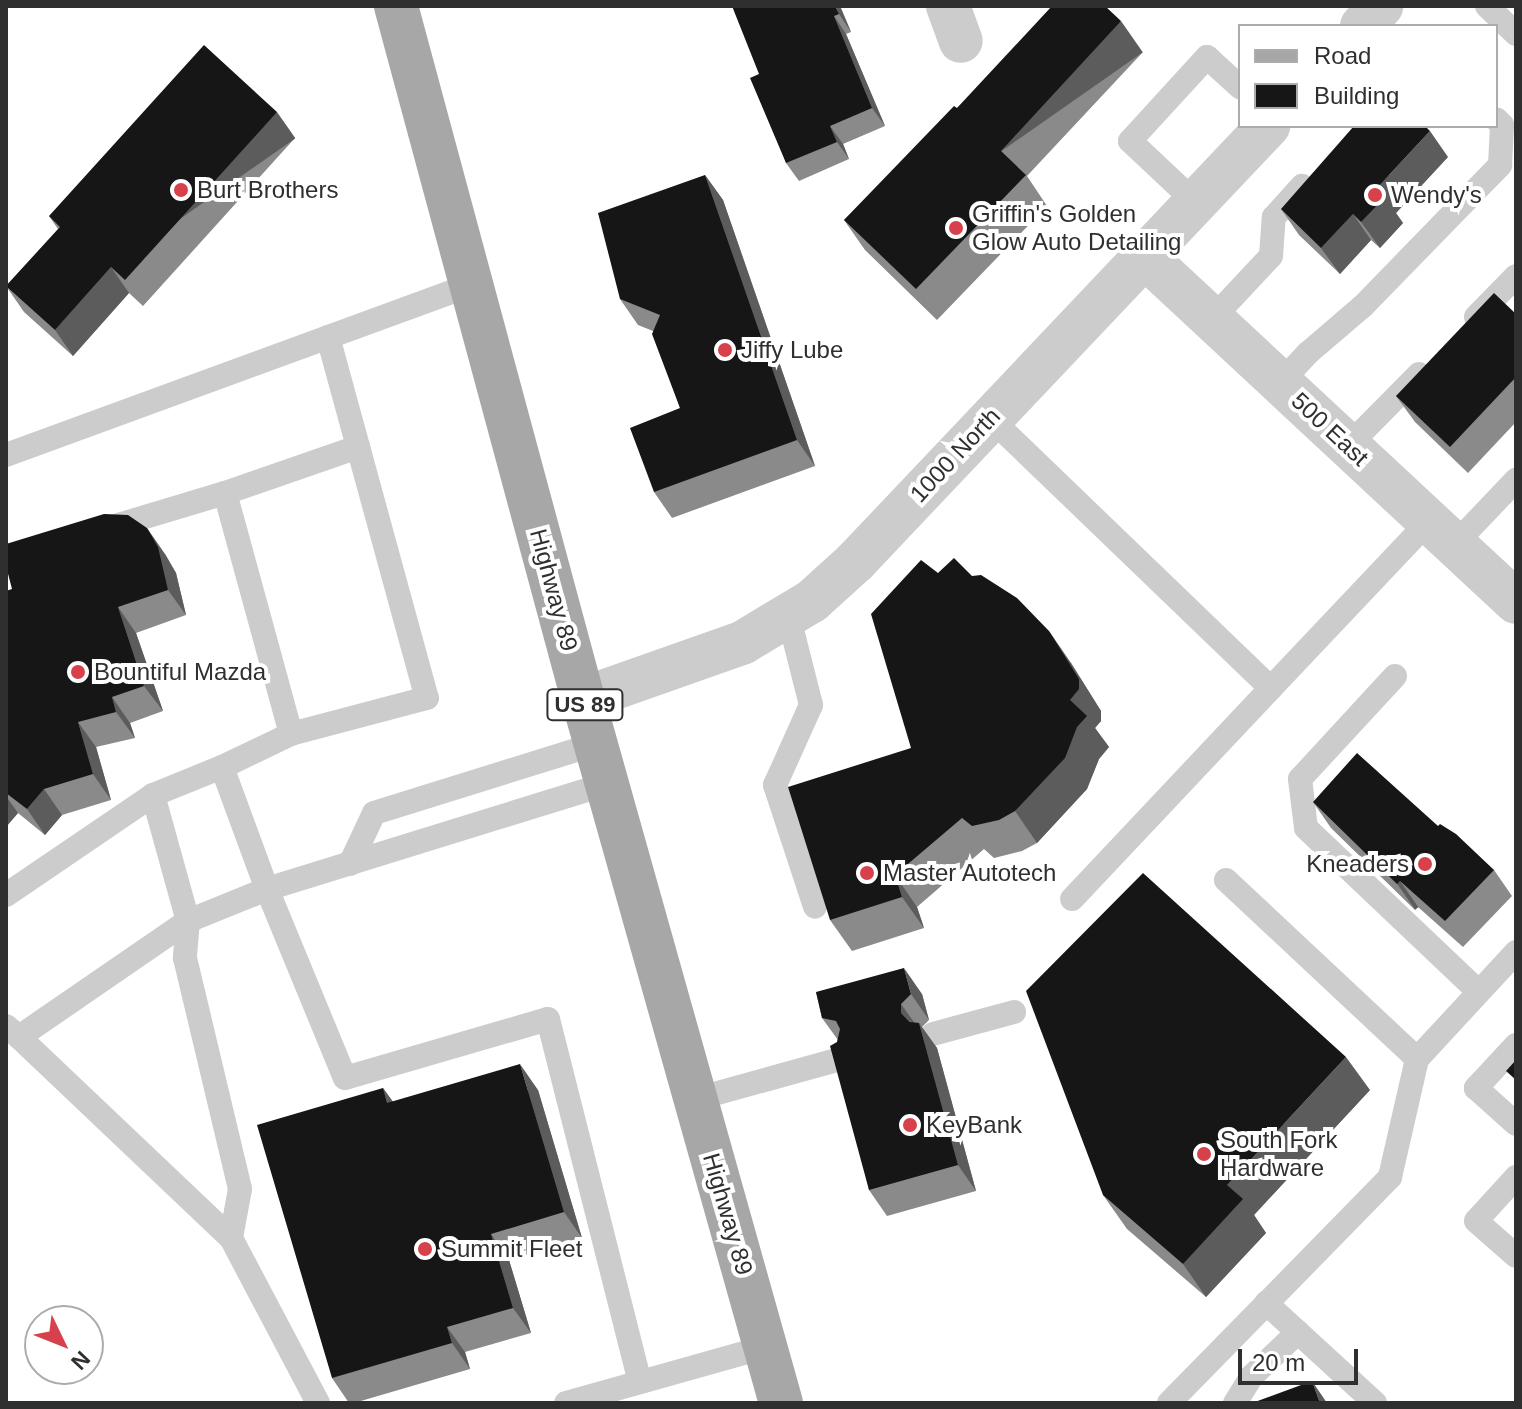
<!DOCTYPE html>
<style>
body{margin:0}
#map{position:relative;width:1522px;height:1409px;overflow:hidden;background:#fff;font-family:Helvetica,sans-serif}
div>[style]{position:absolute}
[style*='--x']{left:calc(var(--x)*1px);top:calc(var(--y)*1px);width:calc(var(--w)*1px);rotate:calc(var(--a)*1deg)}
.service>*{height:24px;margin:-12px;padding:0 12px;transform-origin:12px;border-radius:12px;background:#ccc}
.minor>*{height:44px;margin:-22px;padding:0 22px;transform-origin:22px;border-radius:22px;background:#ccc}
.tertiary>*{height:44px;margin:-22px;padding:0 22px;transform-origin:22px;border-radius:22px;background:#ccc}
.primary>*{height:44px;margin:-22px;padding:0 22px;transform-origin:22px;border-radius:22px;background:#a7a7a7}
.wall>*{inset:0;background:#8a8a8a}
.shaded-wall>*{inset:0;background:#5c5c5c;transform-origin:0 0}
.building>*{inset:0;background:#161616}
.dots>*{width:22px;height:22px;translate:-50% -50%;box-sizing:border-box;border:4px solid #fff;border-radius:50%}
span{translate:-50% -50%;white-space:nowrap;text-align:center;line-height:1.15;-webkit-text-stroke:8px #fff;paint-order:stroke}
.shield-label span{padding:2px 6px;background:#fff;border:2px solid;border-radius:6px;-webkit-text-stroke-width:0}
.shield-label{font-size:22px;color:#2f2f2f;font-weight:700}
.poi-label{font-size:24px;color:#2f2f2f}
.left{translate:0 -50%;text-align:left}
.right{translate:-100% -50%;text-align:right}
.street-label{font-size:24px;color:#2f2f2f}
.frame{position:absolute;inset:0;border:8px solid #2f2f2f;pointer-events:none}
.legend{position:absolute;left:1238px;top:24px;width:260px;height:104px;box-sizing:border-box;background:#fff;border:2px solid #acacac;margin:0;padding:10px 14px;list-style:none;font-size:24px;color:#2f2f2f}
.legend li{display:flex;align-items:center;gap:16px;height:40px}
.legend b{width:40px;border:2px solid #acacac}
.north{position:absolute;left:24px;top:1305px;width:80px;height:80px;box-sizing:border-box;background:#fff;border:2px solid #acacac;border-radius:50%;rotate:133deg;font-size:22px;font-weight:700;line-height:32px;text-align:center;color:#2f2f2f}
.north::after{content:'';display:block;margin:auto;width:28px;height:36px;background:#d6414b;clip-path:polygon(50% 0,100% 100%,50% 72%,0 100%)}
.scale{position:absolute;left:1238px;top:1349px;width:120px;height:36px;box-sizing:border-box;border:4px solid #2f2f2f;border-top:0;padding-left:10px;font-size:24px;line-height:28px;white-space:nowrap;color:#2f2f2f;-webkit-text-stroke:6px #fff;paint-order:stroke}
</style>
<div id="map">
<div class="service">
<i style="--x:1487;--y:6;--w:40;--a:44"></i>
<i style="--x:1195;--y:202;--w:89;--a:-136.8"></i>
<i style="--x:1130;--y:141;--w:114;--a:-47.5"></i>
<i style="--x:1207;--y:57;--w:45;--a:42.3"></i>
<i style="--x:1476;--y:317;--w:57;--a:-45.7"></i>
<i style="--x:1212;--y:319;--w:86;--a:-46.9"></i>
<i style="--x:1271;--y:256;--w:39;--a:-86"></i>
<i style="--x:1274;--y:217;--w:42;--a:-47.9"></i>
<i style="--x:328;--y:337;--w:374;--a:74.7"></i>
<i style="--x:427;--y:698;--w:141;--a:165.2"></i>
<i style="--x:291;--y:734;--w:76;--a:154.4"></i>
<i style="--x:222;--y:767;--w:130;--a:69.8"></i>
<i style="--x:267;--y:889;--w:204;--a:67.6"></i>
<i style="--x:345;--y:1078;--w:211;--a:-16.2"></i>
<i style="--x:548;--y:1019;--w:374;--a:75.8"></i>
<i style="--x:1280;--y:383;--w:41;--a:-47"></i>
<i style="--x:1308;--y:353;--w:72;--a:-40.5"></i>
<i style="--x:1363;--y:306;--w:197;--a:-45.8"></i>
<i style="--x:1500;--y:165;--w:40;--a:-87.1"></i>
<i style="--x:1502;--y:125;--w:8;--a:-135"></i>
<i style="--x:989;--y:417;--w:391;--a:43.9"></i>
<i style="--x:1271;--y:688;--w:290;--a:133.3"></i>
<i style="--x:1348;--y:446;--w:101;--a:-45.4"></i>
<i style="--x:6;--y:455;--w:495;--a:-20.1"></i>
<i style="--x:105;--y:529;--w:125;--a:-16.7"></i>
<i style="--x:1454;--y:545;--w:90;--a:-46.4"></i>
<i style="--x:789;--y:618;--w:90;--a:75.8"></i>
<i style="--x:811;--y:705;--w:88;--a:114.2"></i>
<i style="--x:775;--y:785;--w:128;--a:71.8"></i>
<i style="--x:1395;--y:676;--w:140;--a:132.7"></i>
<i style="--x:1300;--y:779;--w:49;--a:83"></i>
<i style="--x:1306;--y:828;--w:238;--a:43.5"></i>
<i style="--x:1271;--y:688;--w:230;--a:-46.6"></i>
<i style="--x:291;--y:734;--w:250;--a:-105.3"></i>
<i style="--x:225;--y:493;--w:141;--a:-19.1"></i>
<i style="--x:153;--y:795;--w:131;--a:74.5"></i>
<i style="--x:188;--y:921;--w:37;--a:95"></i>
<i style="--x:185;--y:958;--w:237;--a:76.6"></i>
<i style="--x:240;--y:1189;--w:50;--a:100.4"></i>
<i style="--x:350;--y:864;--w:56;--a:-64.8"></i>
<i style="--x:374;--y:813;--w:232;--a:-17.3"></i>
<i style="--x:1226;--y:880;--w:262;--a:43.1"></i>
<i style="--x:6;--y:895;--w:178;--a:-34.2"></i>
<i style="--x:153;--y:795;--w:74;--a:-22.1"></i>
<i style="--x:6;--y:1026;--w:17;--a:40"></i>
<i style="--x:19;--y:1037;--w:205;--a:-34.5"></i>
<i style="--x:188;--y:921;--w:85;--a:-22.1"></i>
<i style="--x:267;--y:889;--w:356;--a:-17.2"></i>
<i style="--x:933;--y:1034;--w:84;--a:-15.2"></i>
<i style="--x:19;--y:1037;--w:292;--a:43.5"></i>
<i style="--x:231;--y:1238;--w:187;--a:62.2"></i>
<i style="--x:1516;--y:1045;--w:59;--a:132.9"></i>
<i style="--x:1476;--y:1088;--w:54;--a:42"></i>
<i style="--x:696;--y:1099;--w:154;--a:-15.5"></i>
<i style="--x:1516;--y:1177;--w:59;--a:132.3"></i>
<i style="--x:1476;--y:1221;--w:53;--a:41.2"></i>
<i style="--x:1266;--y:1303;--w:148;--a:42.5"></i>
<i style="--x:566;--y:1403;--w:207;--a:-15.7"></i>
<i style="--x:1169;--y:1403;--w:316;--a:-45.6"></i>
<i style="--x:1390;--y:1177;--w:121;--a:-77.1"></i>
<i style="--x:1417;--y:1059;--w:146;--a:-47.2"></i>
<i style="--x:1235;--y:1403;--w:31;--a:-58"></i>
<i style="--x:1251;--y:1377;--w:65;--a:-43.8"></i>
</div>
<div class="minor">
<i style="--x:948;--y:6;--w:37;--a:70"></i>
</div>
<div class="tertiary">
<i style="--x:1362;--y:26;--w:28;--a:-46"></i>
<i style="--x:1144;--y:256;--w:508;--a:42.93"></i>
<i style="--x:583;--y:699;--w:169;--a:-19.4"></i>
<i style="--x:742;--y:643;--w:82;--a:-31"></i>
<i style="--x:812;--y:601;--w:58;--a:-42.2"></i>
<i style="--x:855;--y:562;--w:601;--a:-46.55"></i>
</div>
<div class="primary">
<i style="--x:396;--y:6;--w:718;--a:74.9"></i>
<i style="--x:583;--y:699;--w:731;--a:74.29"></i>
</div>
<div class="wall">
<i style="clip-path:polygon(840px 6px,851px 32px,846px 34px,885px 126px,843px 144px,849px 159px,799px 181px,786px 163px,759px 74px)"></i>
<i style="clip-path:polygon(1143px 52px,1027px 176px,1047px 206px,937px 320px,865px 250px,844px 220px,957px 108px)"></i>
<i style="clip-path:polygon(295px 138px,143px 306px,129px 293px,73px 356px,24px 312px,6px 286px,58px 229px,49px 216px)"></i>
<i style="clip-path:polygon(1448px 157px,1396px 213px,1403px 223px,1380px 248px,1371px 240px,1340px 274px,1299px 235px,1281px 209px)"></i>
<i style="clip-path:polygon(705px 175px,723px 200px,815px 466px,672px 518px,654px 492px,680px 408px,653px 331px,638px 325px,620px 299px)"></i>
<i style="clip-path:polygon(1516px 314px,1516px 422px,1468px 473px,1415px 422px,1396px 396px)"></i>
<i style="clip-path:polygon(165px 554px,176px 573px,186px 615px,136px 633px,163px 711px,130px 723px,135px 738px,96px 747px,111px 800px,62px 815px,45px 835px,18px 813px,6px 827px,6px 591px)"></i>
<i style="clip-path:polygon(938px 573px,972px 576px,1071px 663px,1101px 711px,1101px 721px,1095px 728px,1109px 747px,1099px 759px,1087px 789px,1037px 843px,1022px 851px,994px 858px,984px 849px,917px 907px,924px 928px,852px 951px,830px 920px,911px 748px)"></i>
<i style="clip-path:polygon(1313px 802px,1438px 826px,1494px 870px,1512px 896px,1463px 947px,1418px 907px,1415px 910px,1331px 828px)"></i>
<i style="clip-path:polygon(816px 992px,922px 994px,929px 1020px,922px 1027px,937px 1048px,976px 1191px,887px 1216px,869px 1190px,837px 1042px,838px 1040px,822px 1018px)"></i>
<i style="clip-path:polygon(383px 1088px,393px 1102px,538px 1090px,582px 1238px,509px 1260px,531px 1333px,465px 1352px,470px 1369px,354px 1403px,349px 1403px,332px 1378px)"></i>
<i style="clip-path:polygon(1370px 1090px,1254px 1215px,1266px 1233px,1206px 1297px,1127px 1229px,1103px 1195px)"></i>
</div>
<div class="shaded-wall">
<i style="clip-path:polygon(835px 6px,840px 6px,851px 32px,839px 14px)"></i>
<i style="clip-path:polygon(834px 16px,846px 34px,885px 126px,872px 108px)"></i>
<i style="left:1121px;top:21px;width:38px;height:177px;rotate:55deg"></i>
<i style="left:277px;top:112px;width:32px;height:227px;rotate:55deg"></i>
<i style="clip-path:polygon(830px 126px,843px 144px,849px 159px,837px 142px)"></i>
<i style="clip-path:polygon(1430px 131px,1448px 157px,1396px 213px,1403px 223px,1380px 248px,1361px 222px,1376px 189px)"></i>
<i style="clip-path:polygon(705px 175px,723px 200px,815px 466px,797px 440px)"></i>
<i style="clip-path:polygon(1353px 214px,1371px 240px,1340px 274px,1321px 248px)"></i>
<i style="clip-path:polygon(111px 267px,129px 293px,73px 356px,55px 330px)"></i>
<i style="clip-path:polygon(147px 528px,165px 554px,176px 573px,186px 615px,168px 590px)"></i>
<i style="clip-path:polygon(118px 607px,136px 633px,163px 711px,144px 686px)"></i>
<i style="clip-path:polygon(1049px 631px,1071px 663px,1101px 711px,1101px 721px,1095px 728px,1109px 747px,1099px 759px,1087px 789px,1037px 843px,1015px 811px,1070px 700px)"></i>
<i style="clip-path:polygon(112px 697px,130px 723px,135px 738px,116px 712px)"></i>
<i style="clip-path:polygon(78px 722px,96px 747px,111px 800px,93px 774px)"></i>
<i style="clip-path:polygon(44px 789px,62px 815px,45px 835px,27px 809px)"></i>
<i style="clip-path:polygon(6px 796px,18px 813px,6px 827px)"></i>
<i style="clip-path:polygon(895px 875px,917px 907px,924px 928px,902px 897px)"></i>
<i style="left:1400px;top:881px;width:32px;height:4px;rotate:55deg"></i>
<i style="clip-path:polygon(904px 968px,922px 994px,929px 1020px,911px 994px)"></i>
<i style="clip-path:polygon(901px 1004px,919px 1029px,901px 1013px)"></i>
<i style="clip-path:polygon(919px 1023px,937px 1048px,976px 1191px,958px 1165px)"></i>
<i style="clip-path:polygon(1346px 1057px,1370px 1090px,1254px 1215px,1266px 1233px,1206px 1297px,1183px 1264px,1227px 1185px)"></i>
<i style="clip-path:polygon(520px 1064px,538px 1090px,582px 1238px,564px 1212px)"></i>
<i style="clip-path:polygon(383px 1088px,401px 1113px,387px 1103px)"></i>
<i style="clip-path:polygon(491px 1234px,509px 1260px,531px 1333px,513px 1308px)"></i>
<i style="clip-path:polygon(447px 1327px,465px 1352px,470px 1369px,452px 1343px)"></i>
<i style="clip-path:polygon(1312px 1381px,1327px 1403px,1320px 1403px)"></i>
</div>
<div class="building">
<i style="clip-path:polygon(732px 6px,835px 6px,839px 14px,834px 16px,872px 108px,830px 126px,837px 142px,786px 163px,750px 78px,759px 74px)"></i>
<i style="clip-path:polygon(1052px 6px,1105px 6px,1121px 21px,1001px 151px,1026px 175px,916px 289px,844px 220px,954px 106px,957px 108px)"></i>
<i style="clip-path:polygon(204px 45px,277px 112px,125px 280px,111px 267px,55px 330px,6px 286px,60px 227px,49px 216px)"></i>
<i style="clip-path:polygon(1354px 126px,1425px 126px,1430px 131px,1376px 189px,1385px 197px,1361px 222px,1353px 214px,1321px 248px,1281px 209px)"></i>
<i style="clip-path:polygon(705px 175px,797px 440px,654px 492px,630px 428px,680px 408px,652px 334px,660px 315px,620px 299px,598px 213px)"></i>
<i style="clip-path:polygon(1494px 293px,1516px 314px,1516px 377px,1450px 447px,1396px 396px)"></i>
<i style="clip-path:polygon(104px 514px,128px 515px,147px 528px,158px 547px,168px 590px,118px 607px,144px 686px,112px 697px,116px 712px,78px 722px,93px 774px,44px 789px,27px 809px,6px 793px,6px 591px,12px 589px,6px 566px,6px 544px)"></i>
<i style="clip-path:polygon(954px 558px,972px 576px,981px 575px,1017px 598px,1049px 631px,1079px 679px,1079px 689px,1070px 700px,1087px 716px,1077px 727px,1065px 758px,1015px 811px,999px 820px,972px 826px,962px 818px,895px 875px,902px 897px,830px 920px,788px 787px,911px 748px,871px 614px,921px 560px,938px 573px)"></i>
<i style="clip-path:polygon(1357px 753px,1438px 826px,1440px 824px,1456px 834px,1494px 870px,1445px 921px,1400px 881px,1397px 884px,1313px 802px)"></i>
<i style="clip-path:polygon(1143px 873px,1346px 1057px,1227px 1185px,1243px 1199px,1183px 1264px,1103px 1195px,1026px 991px)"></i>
<i style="clip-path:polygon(904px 968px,911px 994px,901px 1004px,901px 1013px,910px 1022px,919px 1023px,958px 1165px,869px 1190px,830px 1046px,837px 1042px,840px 1029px,836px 1021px,822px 1018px,816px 992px)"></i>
<i style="clip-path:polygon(1516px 1060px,1516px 1080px,1506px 1071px)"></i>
<i style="clip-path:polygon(520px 1064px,564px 1212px,491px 1234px,513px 1308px,447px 1327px,452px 1343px,332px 1378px,257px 1125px,383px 1088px,387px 1103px)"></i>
<i style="clip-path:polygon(1312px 1381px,1320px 1403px,1252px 1403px)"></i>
</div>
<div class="dots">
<i style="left:181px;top:190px;background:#d6414b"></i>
<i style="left:1375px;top:195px;background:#d6414b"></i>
<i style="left:956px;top:228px;background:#d6414b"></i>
<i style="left:725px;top:350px;background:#d6414b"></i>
<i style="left:78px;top:672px;background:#d6414b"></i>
<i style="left:1425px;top:864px;background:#d6414b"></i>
<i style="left:867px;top:873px;background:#d6414b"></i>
<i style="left:910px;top:1125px;background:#d6414b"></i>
<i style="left:1204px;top:1154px;background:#d6414b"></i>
<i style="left:425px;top:1249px;background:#d6414b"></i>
</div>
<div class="shield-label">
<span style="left:585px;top:705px">US 89</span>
</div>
<div class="poi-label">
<span class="left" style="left:197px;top:190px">Burt Brothers</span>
<span class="left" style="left:1391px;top:195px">Wendy's</span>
<span class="left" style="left:972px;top:228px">Griffin's Golden<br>Glow Auto Detailing</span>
<span class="left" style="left:741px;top:350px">Jiffy Lube</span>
<span class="left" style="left:94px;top:672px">Bountiful Mazda</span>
<span class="right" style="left:1409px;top:864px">Kneaders</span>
<span class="left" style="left:883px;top:873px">Master Autotech</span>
<span class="left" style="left:926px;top:1125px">KeyBank</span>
<span class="left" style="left:1220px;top:1154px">South Fork<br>Hardware</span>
<span class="left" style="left:441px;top:1249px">Summit Fleet</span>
</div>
<div class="street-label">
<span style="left:1330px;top:429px;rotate:43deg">500 East</span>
<span style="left:955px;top:455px;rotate:-47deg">1000 North</span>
<span style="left:554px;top:590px;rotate:75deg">Highway 89</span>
<span style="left:728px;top:1214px;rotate:74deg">Highway 89</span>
</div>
<div class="frame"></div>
<ul class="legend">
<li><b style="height:10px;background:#a7a7a7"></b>Road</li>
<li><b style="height:22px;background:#161616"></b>Building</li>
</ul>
<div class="north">N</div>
<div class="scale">20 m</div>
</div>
